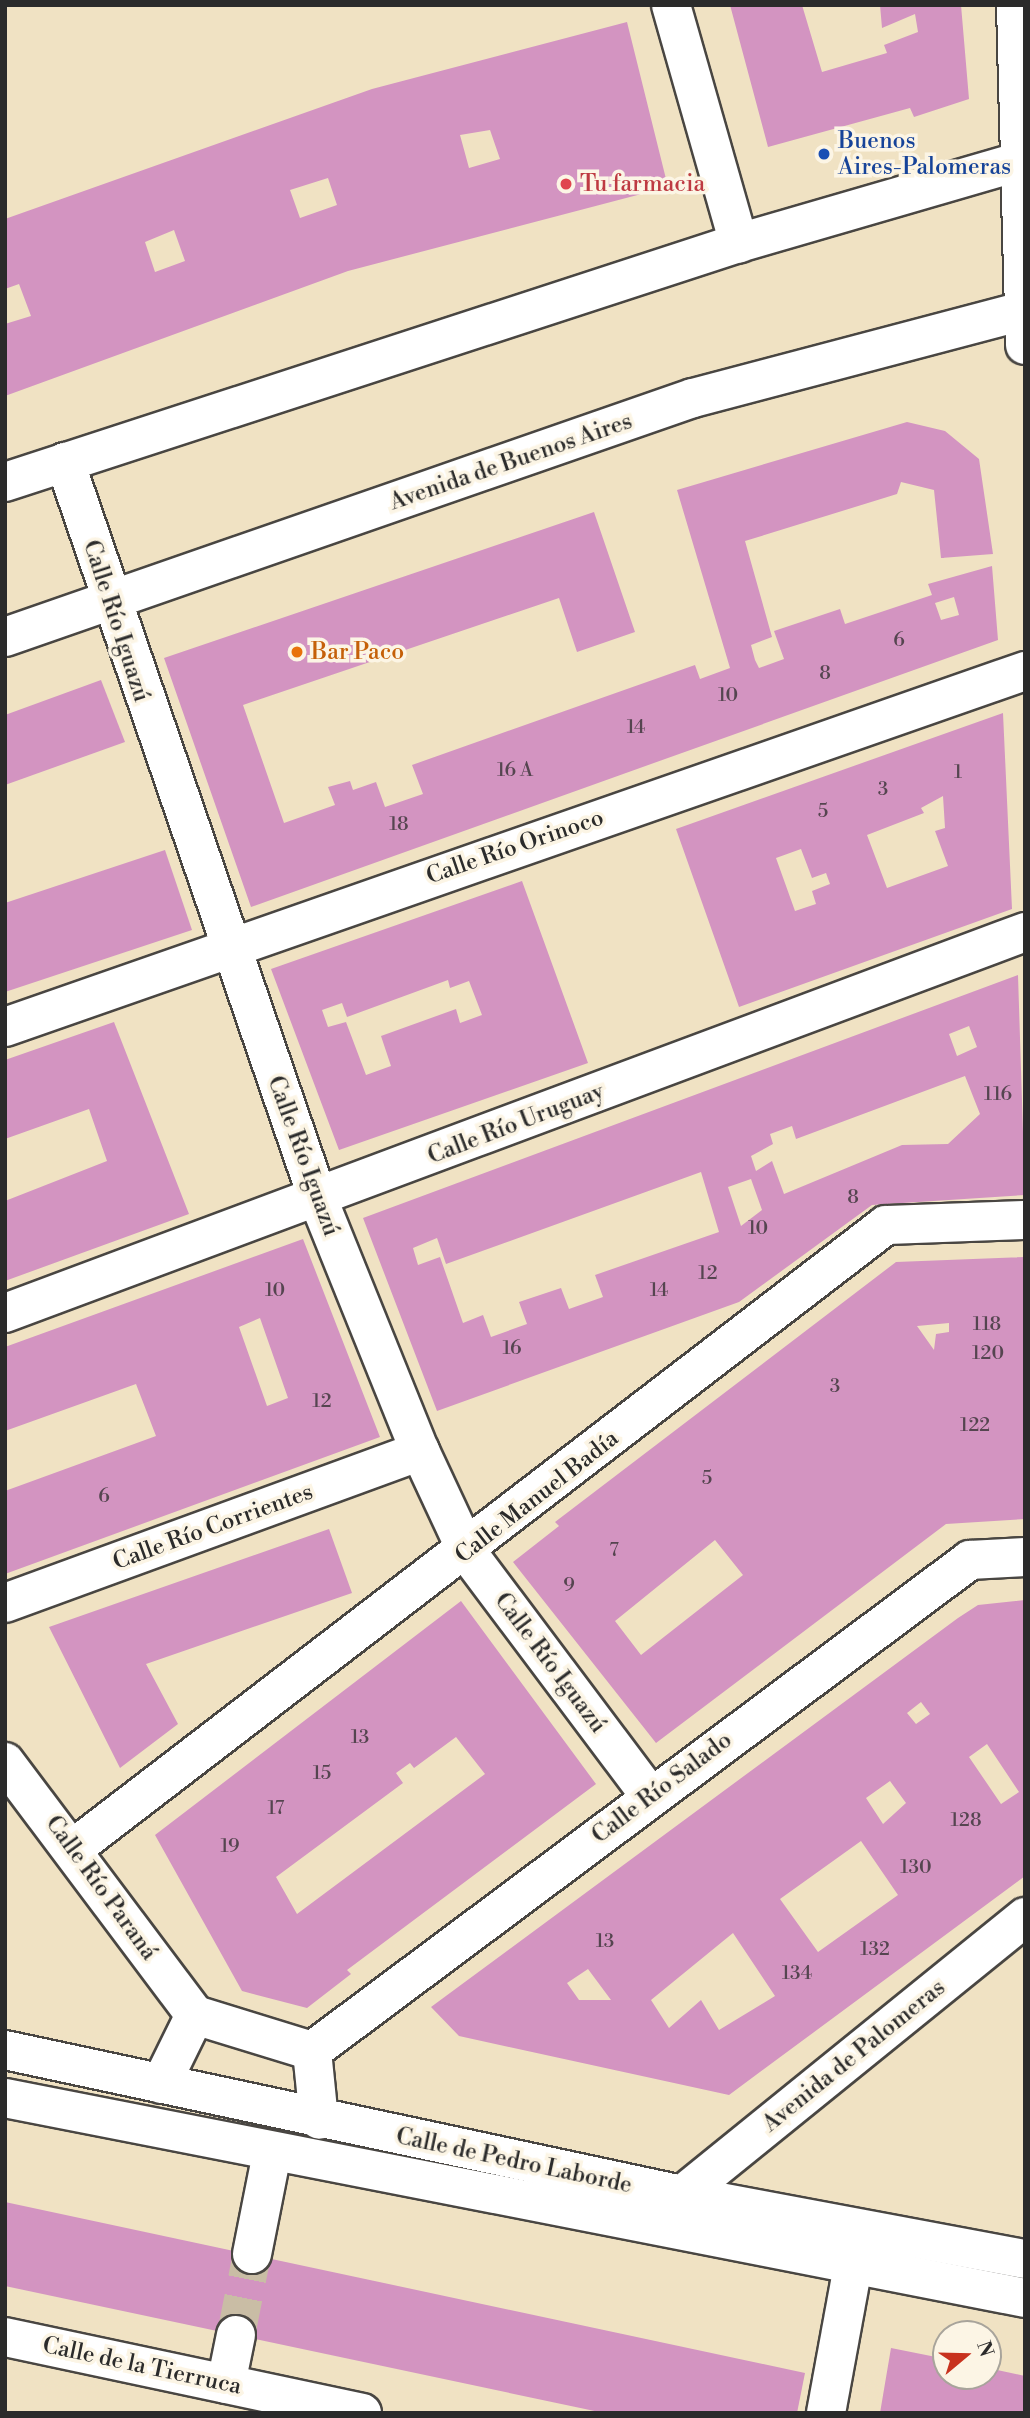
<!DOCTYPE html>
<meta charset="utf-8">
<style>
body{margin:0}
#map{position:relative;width:1030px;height:2418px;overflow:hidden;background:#f0e2c3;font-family:"Libre Bodoni",serif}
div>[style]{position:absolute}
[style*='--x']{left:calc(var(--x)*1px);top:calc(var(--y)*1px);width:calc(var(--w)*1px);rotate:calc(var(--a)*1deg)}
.building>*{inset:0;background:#d394c1}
.minor-tunnel>*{height:38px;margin-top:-19px;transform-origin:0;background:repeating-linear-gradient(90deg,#c9bda5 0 38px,transparent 0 57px)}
.roads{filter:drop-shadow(2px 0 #494642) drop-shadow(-2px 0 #494642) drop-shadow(0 2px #494642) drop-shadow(0 -2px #494642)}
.minor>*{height:38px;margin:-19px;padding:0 19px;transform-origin:19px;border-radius:19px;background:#fff}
.major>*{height:38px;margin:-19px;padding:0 19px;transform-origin:19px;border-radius:19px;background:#fff}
.dots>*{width:19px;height:19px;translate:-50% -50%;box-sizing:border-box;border:4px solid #fcf5e5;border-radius:50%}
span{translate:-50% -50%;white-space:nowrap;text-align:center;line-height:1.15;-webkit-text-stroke:7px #fcf5e5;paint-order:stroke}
.number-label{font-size:19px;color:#554550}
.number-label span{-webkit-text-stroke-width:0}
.transit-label{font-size:23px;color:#164399}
.left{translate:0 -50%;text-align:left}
.health-label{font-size:23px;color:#be3a42}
.street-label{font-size:23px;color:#2b2b2b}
.food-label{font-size:23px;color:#c56008}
.frame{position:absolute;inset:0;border:7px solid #2b2b2b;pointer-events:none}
.north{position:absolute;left:932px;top:2320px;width:70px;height:70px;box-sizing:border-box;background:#fcf5e5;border:2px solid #a8a49b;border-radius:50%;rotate:71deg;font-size:19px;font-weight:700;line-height:28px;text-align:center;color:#2b2b2b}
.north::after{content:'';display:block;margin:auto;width:24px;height:32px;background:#c8321e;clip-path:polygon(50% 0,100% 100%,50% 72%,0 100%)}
</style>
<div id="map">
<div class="building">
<i style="clip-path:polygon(730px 5px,802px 5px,822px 72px,887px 53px,884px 45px,918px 32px,915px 14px,882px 28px,880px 5px,961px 5px,969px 99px,914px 117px,910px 108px,768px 147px)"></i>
<i style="clip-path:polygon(evenodd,627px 22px,668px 187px,348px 271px,5px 396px,5px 324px,31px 316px,19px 284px,5px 289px,5px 219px,372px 89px,627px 22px,490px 130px,500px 159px,469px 168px,460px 135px,490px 130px,627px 22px,328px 178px,337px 205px,300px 218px,290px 190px,328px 178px,627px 22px,174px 230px,185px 261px,155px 272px,145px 242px,174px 230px)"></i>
<i style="clip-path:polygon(evenodd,907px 422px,945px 431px,979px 459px,993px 554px,941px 558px,934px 490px,901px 482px,897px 494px,745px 541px,772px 637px,751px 645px,755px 660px,759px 668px,784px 659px,774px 631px,840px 609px,845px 624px,932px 595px,928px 584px,992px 566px,998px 640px,251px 907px,164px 658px,594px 512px,635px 632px,577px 652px,559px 598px,243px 705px,284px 823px,335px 805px,328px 787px,350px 781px,353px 790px,376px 782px,385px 807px,423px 794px,412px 765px,695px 665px,700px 679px,730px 668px,677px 490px,907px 422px,954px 597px,959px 615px,941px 620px,935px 603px,954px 597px)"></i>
<i style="clip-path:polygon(101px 680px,125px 742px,5px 785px,5px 715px)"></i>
<i style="clip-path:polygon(evenodd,1003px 713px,1012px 909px,739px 1007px,676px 829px,1003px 713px,943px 796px,945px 828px,935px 831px,948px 866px,887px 888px,867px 835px,924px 813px,921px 808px,943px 796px,1003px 713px,801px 849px,812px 878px,826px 873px,830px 884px,812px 891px,816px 904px,795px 911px,776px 858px,801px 849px)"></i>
<i style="clip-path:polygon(165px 850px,192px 930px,5px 992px,5px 903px)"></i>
<i style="clip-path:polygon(evenodd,522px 881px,588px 1063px,339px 1150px,271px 969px,522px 881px,448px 980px,450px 988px,469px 981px,482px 1015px,460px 1023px,456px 1009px,381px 1036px,391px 1066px,366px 1075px,346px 1022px,328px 1027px,322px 1010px,342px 1003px,347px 1017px,448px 980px)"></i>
<i style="clip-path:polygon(evenodd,1018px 975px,1025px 1195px,872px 1205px,739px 1302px,437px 1411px,363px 1218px,1018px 975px,969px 1026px,977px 1047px,957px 1056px,949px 1034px,969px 1026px,1018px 975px,965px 1076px,980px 1114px,948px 1144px,902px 1145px,784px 1194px,772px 1161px,756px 1171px,751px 1156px,773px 1144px,770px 1134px,792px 1126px,796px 1139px,965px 1076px,1018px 975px,701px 1172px,719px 1232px,595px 1275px,603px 1297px,569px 1309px,561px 1288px,519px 1302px,527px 1324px,491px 1337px,483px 1315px,463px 1323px,440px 1257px,418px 1265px,413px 1248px,437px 1238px,446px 1264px,701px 1172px,1018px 975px,751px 1179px,762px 1210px,741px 1226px,728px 1187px,751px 1179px)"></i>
<i style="clip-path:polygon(114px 1022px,189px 1214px,5px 1281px,5px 1201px,107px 1161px,89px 1109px,5px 1139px,5px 1060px)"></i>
<i style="clip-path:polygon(evenodd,303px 1239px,380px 1437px,5px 1574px,5px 1491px,156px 1436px,136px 1384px,5px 1431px,5px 1347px,303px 1239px,260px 1318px,288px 1398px,267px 1406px,239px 1327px,260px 1318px)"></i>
<i style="clip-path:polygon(evenodd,1025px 1257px,1025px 1519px,946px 1524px,656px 1743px,513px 1562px,559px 1526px,555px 1522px,896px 1262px,1025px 1257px,949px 1323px,949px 1332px,936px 1334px,934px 1350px,917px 1326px,949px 1323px,1025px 1257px,715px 1540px,743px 1575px,641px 1655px,615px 1621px,715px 1540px)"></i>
<i style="clip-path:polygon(329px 1529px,352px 1593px,146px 1664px,178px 1724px,120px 1768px,49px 1627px)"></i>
<i style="clip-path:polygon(evenodd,1025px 1600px,1025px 1876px,729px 2095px,459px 2036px,431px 2007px,958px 1618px,978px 1605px,1025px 1600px,921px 1702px,930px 1714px,916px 1724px,907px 1713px,921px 1702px,1025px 1600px,987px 1744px,1019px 1792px,1001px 1804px,969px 1757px,987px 1744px,1025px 1600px,890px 1781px,906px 1803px,883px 1824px,866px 1798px,890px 1781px,1025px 1600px,861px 1841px,898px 1895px,818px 1952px,780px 1899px,861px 1841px,1025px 1600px,733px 1933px,775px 1996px,719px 2030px,701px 2000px,669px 2028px,651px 2000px,733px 1933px,1025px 1600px,588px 1969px,611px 2000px,579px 2000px,567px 1983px,588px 1969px)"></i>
<i style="clip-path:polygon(evenodd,461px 1601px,596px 1784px,347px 1970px,351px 1974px,307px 2008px,242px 1991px,155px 1835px,461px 1601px,456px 1737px,485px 1774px,297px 1914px,276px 1877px,403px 1783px,396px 1773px,410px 1763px,414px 1768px,456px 1737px)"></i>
<i style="clip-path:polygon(5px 2202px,805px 2373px,797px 2413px,604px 2413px,5px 2286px)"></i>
<i style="clip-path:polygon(891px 2348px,946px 2359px,946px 2376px,988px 2376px,988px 2368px,1025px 2376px,1025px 2413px,880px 2413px)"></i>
</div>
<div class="minor-tunnel">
<i style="--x:236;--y:2335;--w:83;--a:-78.8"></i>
</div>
<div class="roads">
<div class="minor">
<i style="--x:671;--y:5;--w:248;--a:74.1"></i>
<i style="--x:1016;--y:5;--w:340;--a:88.5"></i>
<i style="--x:65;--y:462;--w:779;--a:71.05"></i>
<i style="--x:318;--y:1199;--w:272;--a:68"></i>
<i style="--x:420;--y:1451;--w:111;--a:65"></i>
<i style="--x:467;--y:1552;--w:305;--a:53.1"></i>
<i style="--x:5;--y:1027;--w:1080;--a:-19.24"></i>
<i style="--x:5;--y:1313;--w:1089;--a:-20.48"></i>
<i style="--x:5;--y:1603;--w:442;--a:-20.1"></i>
<i style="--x:5;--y:1762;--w:316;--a:53.1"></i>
<i style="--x:74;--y:1848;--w:1023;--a:-37.5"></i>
<i style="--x:886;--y:1225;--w:139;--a:-2.1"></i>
<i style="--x:5;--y:2050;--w:692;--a:12.09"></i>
<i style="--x:682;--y:2195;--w:349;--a:10.6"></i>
<i style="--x:312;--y:2051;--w:821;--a:-36.73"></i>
<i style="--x:970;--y:1560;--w:55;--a:-3.1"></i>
<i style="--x:161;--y:2084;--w:77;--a:-63.8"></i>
<i style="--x:195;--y:2015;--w:122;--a:17.1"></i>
<i style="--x:312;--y:2051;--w:69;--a:84.2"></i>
<i style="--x:5;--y:2098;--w:1039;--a:11.09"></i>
<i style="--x:682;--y:2195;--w:442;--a:-39"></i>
<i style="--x:252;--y:2254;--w:103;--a:-78.8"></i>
<i style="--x:5;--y:2337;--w:365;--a:12"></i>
<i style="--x:226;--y:2384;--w:50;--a:-78.5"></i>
<i style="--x:826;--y:2413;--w:149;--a:-79.6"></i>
</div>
<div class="major">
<i style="--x:5;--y:482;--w:772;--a:-18.04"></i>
<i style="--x:739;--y:243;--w:298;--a:-16.2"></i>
<i style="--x:5;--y:637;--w:728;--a:-19.16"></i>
<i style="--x:693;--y:398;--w:343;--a:-14.8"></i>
</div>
</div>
<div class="dots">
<i style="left:824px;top:154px;background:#1a4fb4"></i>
<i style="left:566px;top:184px;background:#e0444e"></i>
<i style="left:297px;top:652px;background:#e8710a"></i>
</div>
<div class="number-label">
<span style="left:899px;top:641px">6</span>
<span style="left:825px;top:674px">8</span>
<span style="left:728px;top:696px">10</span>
<span style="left:636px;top:728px">14</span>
<span style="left:515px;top:771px">16 A</span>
<span style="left:958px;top:773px">1</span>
<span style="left:883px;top:790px">3</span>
<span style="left:823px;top:812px">5</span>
<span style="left:399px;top:825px">18</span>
<span style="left:998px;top:1095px">116</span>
<span style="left:853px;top:1198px">8</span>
<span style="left:758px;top:1229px">10</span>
<span style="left:708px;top:1274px">12</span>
<span style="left:275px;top:1291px">10</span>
<span style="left:659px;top:1291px">14</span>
<span style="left:987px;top:1325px">118</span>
<span style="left:512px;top:1349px">16</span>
<span style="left:988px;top:1354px">120</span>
<span style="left:835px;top:1387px">3</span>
<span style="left:322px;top:1402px">12</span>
<span style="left:975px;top:1426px">122</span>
<span style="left:707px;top:1479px">5</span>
<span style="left:104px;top:1497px">6</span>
<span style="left:614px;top:1551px">7</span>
<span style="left:569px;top:1586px">9</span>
<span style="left:360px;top:1738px">13</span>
<span style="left:322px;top:1774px">15</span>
<span style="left:276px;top:1809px">17</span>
<span style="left:966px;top:1821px">128</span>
<span style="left:230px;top:1847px">19</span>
<span style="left:916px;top:1868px">130</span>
<span style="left:605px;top:1942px">13</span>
<span style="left:875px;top:1950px">132</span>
<span style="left:797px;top:1974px">134</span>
</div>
<div class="transit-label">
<span class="left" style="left:838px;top:154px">Buenos<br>Aires-Palomeras</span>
</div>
<div class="health-label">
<span class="left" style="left:580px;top:184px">Tu farmacia</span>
</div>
<div class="street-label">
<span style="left:511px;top:462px;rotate:-19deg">Avenida de Buenos Aires</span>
<span style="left:116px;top:621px;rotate:72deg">Calle Río Iguazú</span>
<span style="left:515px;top:847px;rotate:-19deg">Calle Río Orinoco</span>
<span style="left:516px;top:1124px;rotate:-21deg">Calle Río Uruguay</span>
<span style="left:303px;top:1156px;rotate:70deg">Calle Río Iguazú</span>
<span style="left:537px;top:1497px;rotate:-38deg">Calle Manuel Badía</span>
<span style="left:213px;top:1527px;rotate:-20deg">Calle Río Corrientes</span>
<span style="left:550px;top:1663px;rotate:53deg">Calle Río Iguazú</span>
<span style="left:662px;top:1788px;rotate:-37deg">Calle Río Salado</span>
<span style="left:101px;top:1888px;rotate:54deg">Calle Río Paraná</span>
<span style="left:854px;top:2056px;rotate:-39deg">Avenida de Palomeras</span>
<span style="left:514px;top:2161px;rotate:12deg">Calle de Pedro Laborde</span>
<span style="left:142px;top:2366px;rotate:12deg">Calle de la Tierruca</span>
</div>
<div class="food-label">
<span class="left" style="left:311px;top:652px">Bar Paco</span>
</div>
<div class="frame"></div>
<div class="north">N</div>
</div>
